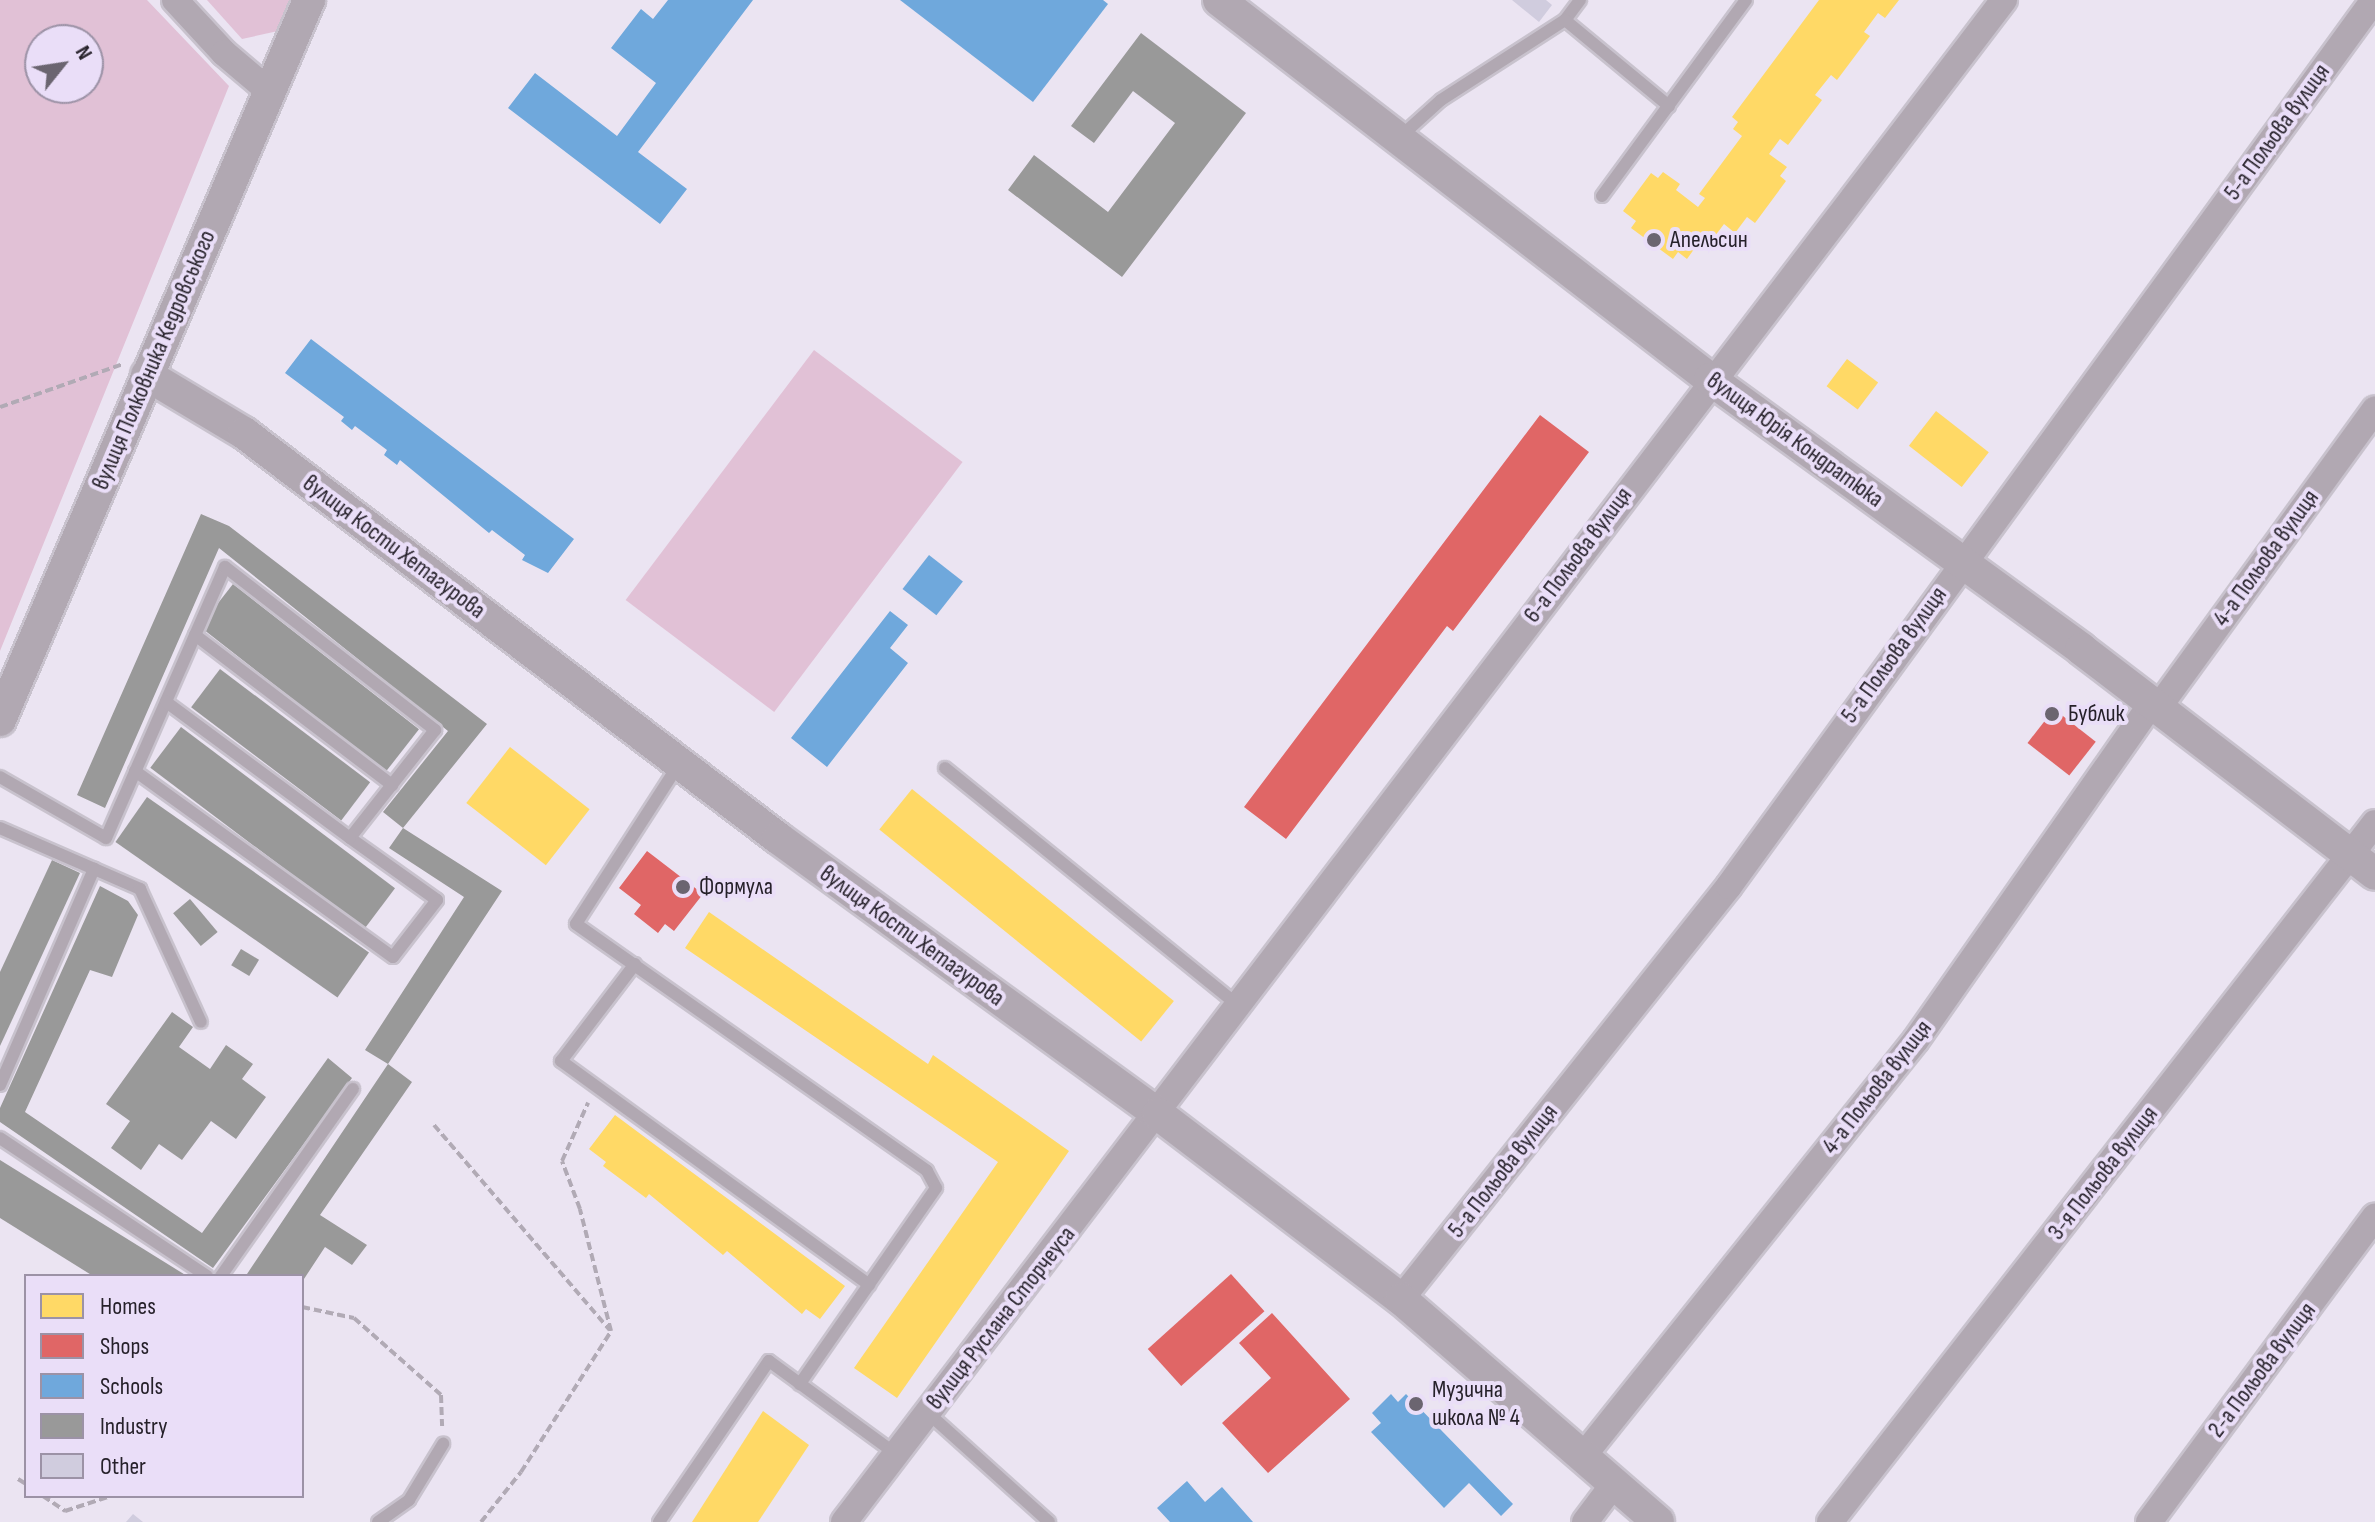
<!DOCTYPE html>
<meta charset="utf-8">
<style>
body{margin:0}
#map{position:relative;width:2375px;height:1522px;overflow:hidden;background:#ebe4f2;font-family:"Sofia Sans Condensed",sans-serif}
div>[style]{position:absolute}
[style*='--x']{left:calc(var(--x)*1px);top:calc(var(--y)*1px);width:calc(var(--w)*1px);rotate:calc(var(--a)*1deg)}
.green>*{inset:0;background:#e1c1d6;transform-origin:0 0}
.homes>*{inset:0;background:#ffd966;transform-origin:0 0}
.shops>*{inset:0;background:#e06666;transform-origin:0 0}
.schools>*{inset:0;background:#6fa8dc;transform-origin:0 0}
.industry>*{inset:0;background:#999;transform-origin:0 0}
.building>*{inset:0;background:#d0ccde}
.path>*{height:4px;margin-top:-2px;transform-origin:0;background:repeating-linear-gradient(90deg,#b1aab5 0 8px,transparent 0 12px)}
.roads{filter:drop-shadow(2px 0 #c8c2cd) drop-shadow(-2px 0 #c8c2cd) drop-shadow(0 2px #c8c2cd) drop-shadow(0 -2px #c8c2cd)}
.service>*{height:12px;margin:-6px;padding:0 6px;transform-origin:6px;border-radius:6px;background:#b1a8b2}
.minor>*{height:26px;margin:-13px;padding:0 13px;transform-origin:13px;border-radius:13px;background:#b1a8b2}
.tertiary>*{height:32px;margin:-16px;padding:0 16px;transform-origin:16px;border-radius:16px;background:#b1a8b2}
.dots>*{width:22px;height:22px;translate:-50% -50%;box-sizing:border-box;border:4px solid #eadef8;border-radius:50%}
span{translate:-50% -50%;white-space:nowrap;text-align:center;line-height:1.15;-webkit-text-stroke:8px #eadef8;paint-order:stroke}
.street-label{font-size:24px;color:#26212a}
.poi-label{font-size:24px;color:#26212a}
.left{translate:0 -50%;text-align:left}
.legend{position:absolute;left:24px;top:1274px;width:280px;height:224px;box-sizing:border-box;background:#eadef8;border:2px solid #9c92a6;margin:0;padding:10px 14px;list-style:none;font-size:24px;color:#26212a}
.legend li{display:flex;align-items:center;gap:16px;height:40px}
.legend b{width:40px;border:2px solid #9c92a6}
.north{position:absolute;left:24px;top:24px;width:80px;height:80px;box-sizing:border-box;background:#eadef8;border:2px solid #9c92a6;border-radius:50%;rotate:60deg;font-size:22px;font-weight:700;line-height:32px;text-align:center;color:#26212a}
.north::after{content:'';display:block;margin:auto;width:28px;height:36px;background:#6b6570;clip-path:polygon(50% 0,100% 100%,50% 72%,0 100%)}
</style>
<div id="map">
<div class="green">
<i style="clip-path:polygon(evenodd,0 0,147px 0,229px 86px,0 651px,0 0,88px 40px,88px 88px,40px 88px,40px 40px,88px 40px)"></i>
<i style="clip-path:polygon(207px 0,299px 0,287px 29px,242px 39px)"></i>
<i style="left:814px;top:350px;width:186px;height:313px;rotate:37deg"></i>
</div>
<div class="homes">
<i style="clip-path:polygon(1819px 0,1899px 0,1885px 18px,1878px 13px,1864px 32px,1870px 36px,1837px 80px,1831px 75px,1815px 95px,1822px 100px,1788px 145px,1780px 139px,1769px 154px,1787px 167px,1780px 176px,1786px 181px,1755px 223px,1747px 217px,1735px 233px,1724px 224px,1715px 236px,1707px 231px,1687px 259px,1678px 252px,1673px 259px,1631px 228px,1636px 221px,1623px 211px,1651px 173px,1658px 178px,1663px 172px,1680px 184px,1676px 190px,1698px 207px,1705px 198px,1699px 194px,1742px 136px,1733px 129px,1738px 122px,1732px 117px)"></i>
<i style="left:1847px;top:359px;width:39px;height:34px;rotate:37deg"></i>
<i style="left:1936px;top:411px;width:67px;height:44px;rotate:38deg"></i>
<i style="left:510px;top:747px;width:101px;height:71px;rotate:38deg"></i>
<i style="left:912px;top:789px;width:337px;height:52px;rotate:39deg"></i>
<i style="clip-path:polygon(709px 912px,928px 1064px,933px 1055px,1069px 1151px,897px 1398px,854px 1368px,998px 1162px,685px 948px)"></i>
<i style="clip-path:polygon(615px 1115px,845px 1286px,820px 1319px,806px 1309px,802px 1314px,727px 1251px,723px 1255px,649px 1194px,646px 1198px,603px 1166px,606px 1162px,589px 1149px)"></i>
<i style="clip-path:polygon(763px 1411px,809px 1445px,758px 1522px,692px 1522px)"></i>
</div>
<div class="shops">
<i style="clip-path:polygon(1540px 415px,1589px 452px,1453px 631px,1447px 626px,1286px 839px,1244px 807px)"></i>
<i style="left:2054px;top:709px;width:53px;height:43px;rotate:38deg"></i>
<i style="clip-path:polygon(647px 851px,703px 894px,674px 931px,665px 924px,658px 933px,634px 914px,641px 905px,619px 888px)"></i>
<i style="left:1231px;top:1274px;width:50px;height:112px;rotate:48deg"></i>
<i style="clip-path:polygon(1272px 1313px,1350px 1399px,1268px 1473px,1222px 1423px,1271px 1378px,1239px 1343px)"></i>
</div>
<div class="schools">
<i style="clip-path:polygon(668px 0,753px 0,638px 152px,687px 189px,660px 224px,508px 108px,535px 73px,617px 136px,656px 83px,611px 48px,641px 9px,653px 19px)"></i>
<i style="clip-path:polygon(900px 0,1103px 0,1108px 4px,1033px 102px)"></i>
<i style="clip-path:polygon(311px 339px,574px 539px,548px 573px,522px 560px,525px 555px,492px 530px,489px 533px,400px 460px,397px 465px,384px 455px,387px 450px,355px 426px,352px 430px,341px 421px,344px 417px,285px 373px)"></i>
<i style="left:929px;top:555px;width:43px;height:43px;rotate:38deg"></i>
<i style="clip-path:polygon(890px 611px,908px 625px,890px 648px,908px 663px,827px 767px,791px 738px)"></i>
<i style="clip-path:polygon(1391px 1394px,1398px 1402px,1406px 1394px,1513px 1504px,1501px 1516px,1469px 1483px,1444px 1508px,1371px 1432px,1381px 1423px,1372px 1413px)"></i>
<i style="clip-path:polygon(1187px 1481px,1205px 1502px,1222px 1487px,1253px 1522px,1170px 1522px,1157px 1508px)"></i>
</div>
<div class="industry">
<i style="clip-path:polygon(1141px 33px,1246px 113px,1122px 277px,1008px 190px,1034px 155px,1108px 212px,1175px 123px,1133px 91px,1094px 143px,1071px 126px)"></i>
<i style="clip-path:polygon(201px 514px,229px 526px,487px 724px,403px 828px,502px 891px,388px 1064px,365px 1050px,464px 897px,389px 848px,403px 828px,383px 812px,448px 731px,219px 548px,105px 808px,77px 795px)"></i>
<i style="left:233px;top:584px;width:236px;height:54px;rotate:38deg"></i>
<i style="left:220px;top:669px;width:188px;height:48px;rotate:37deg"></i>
<i style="left:181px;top:727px;width:268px;height:51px;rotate:37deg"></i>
<i style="left:147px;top:797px;width:271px;height:55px;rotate:35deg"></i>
<i style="clip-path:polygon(52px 860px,80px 873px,0 1046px,0 972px)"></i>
<i style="clip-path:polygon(100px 886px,128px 901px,138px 915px,112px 977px,90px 970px,25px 1112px,202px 1233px,328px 1058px,352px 1078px,213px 1268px,0 1122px,0 1108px)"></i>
<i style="left:190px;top:899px;width:43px;height:22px;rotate:50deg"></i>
<i style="left:241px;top:949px;width:21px;height:19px;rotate:31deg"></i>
<i style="clip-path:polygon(172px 1012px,193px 1027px,179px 1047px,210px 1069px,226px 1045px,253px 1064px,242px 1079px,266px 1097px,236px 1139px,211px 1121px,182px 1160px,159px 1144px,141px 1170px,111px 1148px,130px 1121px,106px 1104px)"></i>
<i style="clip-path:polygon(388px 1064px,412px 1082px,320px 1215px,367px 1245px,352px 1265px,325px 1247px,302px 1282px,302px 1276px,247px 1274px)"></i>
<i style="clip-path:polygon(0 1160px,187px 1276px,93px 1276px,0 1218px)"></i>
</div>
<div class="building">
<i style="clip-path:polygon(1512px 0,1546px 0,1552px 5px,1539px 22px)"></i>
<i style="clip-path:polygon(133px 1514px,143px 1522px,126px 1522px)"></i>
</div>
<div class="path">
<i style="--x:0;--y:407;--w:130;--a:-19.3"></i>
<i style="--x:434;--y:1125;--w:270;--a:49.4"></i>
<i style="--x:302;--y:1307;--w:53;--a:11.9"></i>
<i style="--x:354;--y:1318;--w:116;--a:41.5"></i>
<i style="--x:441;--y:1395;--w:31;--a:88"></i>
<i style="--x:18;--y:1479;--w:9;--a:32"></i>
<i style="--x:43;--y:1496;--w:27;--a:34"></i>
<i style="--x:65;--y:1511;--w:48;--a:-18.1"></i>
<i style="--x:481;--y:1522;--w:64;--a:-51.3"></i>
<i style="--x:521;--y:1472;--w:167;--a:-57.4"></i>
<i style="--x:611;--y:1331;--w:126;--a:-104.3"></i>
<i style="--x:580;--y:1209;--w:51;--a:-110.6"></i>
<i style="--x:562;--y:1161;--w:64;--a:-65.9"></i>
</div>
<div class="roads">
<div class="service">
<i style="--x:1565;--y:20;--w:25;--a:-53"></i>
<i style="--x:1400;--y:137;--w:55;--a:-42.1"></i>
<i style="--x:1441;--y:100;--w:148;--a:-32.8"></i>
<i style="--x:1565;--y:20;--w:135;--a:39.6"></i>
<i style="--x:1602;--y:196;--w:243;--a:-53.7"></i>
<i style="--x:195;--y:635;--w:248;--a:37.3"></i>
<i style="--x:679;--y:764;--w:190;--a:122.8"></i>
<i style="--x:576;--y:924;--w:429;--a:35.1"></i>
<i style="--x:927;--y:1171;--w:19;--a:62"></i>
<i style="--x:936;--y:1188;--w:239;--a:124.8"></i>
<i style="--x:945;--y:768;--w:377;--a:39"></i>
<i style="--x:135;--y:771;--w:318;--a:35.8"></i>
<i style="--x:393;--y:957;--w:72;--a:-52.3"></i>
<i style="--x:437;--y:900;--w:107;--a:-144.5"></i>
<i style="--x:0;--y:777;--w:122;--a:29.9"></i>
<i style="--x:106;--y:838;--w:296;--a:-66.3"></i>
<i style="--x:225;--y:567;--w:266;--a:37.8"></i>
<i style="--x:435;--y:730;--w:137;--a:128.2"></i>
<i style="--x:350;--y:838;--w:229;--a:-143.5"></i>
<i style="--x:0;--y:828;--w:153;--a:23.5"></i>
<i style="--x:140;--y:889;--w:146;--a:65.4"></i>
<i style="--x:635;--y:964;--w:122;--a:127.3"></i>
<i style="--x:561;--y:1061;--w:381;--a:36"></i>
<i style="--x:0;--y:1085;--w:236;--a:-66.5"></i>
<i style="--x:0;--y:1138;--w:249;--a:33.7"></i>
<i style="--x:221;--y:1276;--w:229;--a:-54.8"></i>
<i style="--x:928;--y:1413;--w:163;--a:42"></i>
<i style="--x:378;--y:1522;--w:38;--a:-35"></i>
<i style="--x:409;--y:1500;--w:66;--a:-58.7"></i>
<i style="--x:659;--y:1522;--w:195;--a:-55.7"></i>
<i style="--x:769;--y:1361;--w:157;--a:36.2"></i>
</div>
<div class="minor">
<i style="--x:175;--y:0;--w:72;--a:47.2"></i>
<i style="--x:224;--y:53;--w:59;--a:40.2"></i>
<i style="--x:2158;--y:708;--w:369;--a:-54"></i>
<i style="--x:1401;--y:1299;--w:527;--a:-51.54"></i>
<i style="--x:1729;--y:886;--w:1096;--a:-53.95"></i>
<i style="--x:1584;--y:1455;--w:531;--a:-51.34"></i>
<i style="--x:1916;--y:1040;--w:410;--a:-55"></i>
<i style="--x:844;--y:1522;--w:1914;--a:-52.69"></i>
<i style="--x:1585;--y:1522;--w:46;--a:-52.9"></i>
<i style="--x:1830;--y:1522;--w:886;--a:-52.06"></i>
<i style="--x:2149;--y:1522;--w:380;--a:-53.5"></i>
</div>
<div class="tertiary">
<i style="--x:1219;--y:0;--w:620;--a:37.66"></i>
<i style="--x:1710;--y:379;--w:459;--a:36"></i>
<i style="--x:2081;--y:649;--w:370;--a:37.4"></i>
<i style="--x:147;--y:375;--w:113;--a:30.9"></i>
<i style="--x:244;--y:433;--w:670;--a:37.18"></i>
<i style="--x:778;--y:838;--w:470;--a:36"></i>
<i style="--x:1158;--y:1114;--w:305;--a:37.3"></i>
<i style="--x:1401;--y:1299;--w:340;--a:40.9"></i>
<i style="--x:0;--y:720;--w:784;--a:-66.77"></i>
</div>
</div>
<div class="dots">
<i style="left:1654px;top:240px;background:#6b6570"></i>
<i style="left:2052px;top:714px;background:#6b6570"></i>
<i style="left:683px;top:887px;background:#6b6570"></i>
<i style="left:1416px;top:1404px;background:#6b6570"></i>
</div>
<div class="street-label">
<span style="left:2277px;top:132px;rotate:-54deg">5-а Польова вулиця</span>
<span style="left:154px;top:360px;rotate:-67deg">вулиця Полковника Кедровського</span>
<span style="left:1795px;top:440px;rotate:36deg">вулиця Юрія Кондратюка</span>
<span style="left:394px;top:547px;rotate:37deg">вулиця Кости Хетагурова</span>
<span style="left:1578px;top:555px;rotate:-53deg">6-а Польова вулиця</span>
<span style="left:2266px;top:558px;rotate:-54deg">4-а Польова вулиця</span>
<span style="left:1894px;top:655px;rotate:-54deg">5-а Польова вулиця</span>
<span style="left:912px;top:936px;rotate:36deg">вулиця Кости Хетагурова</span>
<span style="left:1877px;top:1087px;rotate:-52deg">4-а Польова вулиця</span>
<span style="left:1503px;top:1171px;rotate:-52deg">5-а Польова вулиця</span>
<span style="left:2103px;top:1173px;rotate:-52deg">3-я Польова вулиця</span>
<span style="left:1001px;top:1318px;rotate:-52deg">вулиця Руслана Сторчеуса</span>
<span style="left:2262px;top:1370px;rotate:-53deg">2-а Польова вулиця</span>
</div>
<div class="poi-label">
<span class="left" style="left:1670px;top:240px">Апельсин</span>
<span class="left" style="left:2068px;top:714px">Бублик</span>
<span class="left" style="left:699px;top:887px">Формула</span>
<span class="left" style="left:1432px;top:1404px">Музична<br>школа № 4</span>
</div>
<ul class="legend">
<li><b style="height:22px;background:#ffd966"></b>Homes</li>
<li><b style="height:22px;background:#e06666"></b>Shops</li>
<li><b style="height:22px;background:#6fa8dc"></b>Schools</li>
<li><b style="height:22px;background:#999"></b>Industry</li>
<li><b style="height:22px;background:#d0ccde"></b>Other</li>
</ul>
<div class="north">N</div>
</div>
